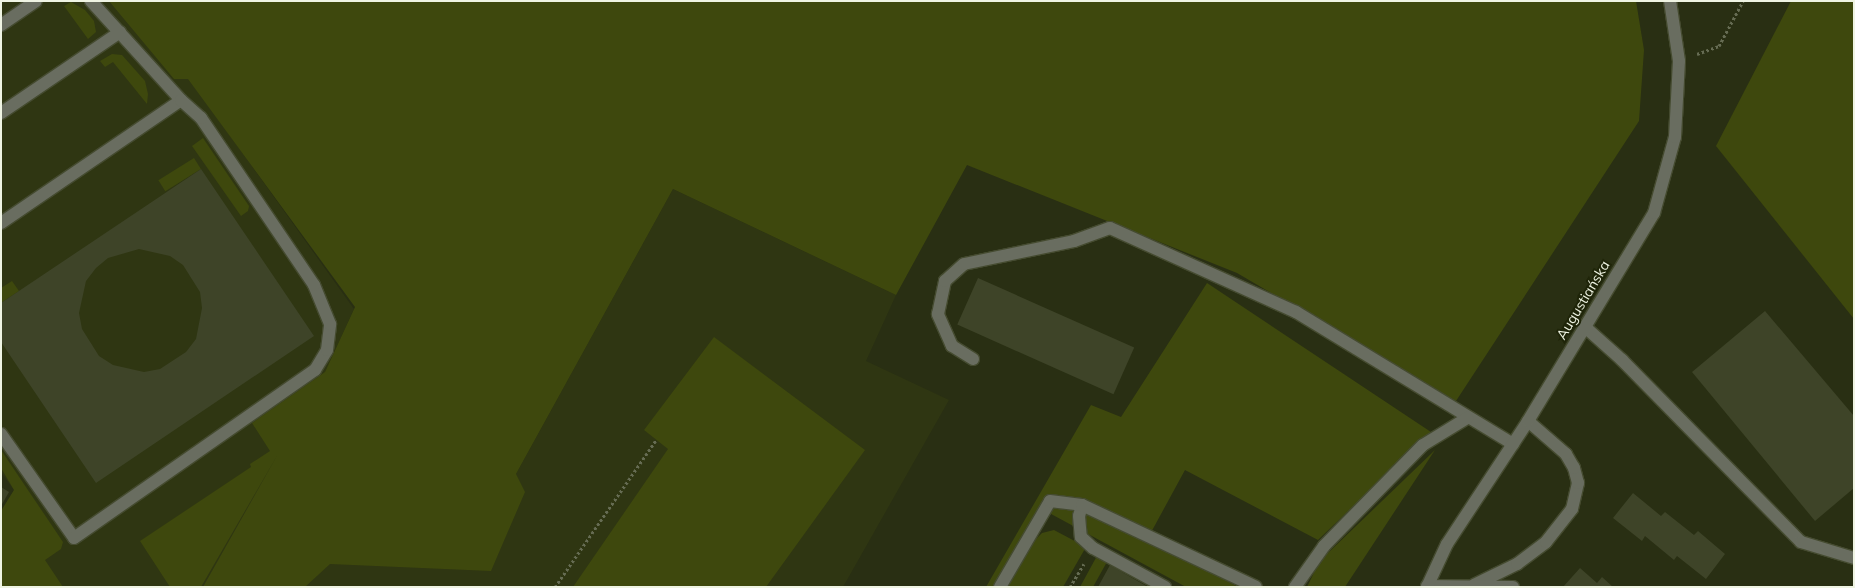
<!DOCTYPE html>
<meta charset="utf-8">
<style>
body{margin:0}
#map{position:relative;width:1855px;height:588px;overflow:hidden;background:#292f13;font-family:Mulish,sans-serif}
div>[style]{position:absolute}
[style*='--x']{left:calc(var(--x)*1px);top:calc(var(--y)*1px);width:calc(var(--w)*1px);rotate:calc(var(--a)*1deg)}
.built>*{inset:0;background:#2f3612}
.green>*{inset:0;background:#3e480d;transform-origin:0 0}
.building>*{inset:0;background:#3e4428;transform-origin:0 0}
.path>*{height:3px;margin-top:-1.5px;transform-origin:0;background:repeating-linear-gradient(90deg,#666c53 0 2.5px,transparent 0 5px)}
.roads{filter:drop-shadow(1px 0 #454b30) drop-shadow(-1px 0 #454b30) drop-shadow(0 1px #454b30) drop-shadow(0 -1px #454b30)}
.lane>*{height:12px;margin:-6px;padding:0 6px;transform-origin:6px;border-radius:6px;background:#696d60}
.street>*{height:12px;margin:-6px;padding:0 6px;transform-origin:6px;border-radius:6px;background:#696d60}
span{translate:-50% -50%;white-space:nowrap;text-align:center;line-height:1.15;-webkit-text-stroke:4px #1f2509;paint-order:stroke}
.street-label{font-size:14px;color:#eff4e3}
.frame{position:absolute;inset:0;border:2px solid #eff4e3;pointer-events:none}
</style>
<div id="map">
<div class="built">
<i style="clip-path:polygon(1px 1px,134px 1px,354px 309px,319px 386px,516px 474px,673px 189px,896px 295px,866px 361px,949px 400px,843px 587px,1px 587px,1px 511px,14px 490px,1px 472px)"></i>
</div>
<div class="green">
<i style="clip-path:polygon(109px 1px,1636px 1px,1644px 50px,1639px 121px,1456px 401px,1237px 273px,967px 165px,896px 295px,673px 189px,516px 474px,525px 492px,491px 571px,330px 564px,305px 587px,203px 587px,278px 454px,201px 587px,170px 587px,140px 541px,251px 467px,250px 464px,270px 451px,252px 423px,325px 372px,355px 307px,188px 79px,174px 79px)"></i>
<i style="clip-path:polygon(1791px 1px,1854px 1px,1854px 319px,1716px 146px)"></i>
<i style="clip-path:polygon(71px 2px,85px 10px,94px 21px,96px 32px,88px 39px,64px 6px)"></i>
<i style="clip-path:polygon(112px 54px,122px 55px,145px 81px,148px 94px,147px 104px,113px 62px,105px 67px,100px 61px)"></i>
<i style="clip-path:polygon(203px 138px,249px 206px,248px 211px,241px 216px,192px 146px)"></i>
<i style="left:194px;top:158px;width:13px;height:42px;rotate:58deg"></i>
<i style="clip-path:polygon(12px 281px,19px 291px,1px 303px,1px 288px)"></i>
<i style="clip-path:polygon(1207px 283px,1431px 432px,1318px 540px,1185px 470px,1148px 538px,1238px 587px,1186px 587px,1040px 508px,993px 587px,986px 587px,1091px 405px,1121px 417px)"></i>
<i style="clip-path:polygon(714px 337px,865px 450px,766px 587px,573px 587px,668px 449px,644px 430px)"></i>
<i style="clip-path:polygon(1px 450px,63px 542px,61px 549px,45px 560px,63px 587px,1px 587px,1px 511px,14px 490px,1px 468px)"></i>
<i style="clip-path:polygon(1435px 450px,1345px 587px,1307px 587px,1323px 554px,1329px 552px)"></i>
<i style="clip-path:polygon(1054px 530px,1086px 547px,1063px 587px,1007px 587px,1036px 539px,1042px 533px)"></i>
<i style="clip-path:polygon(1098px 554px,1108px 560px,1093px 587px,1080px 587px)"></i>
</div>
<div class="building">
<i style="clip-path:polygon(evenodd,201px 169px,314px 336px,96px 483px,1px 342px,1px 303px,201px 169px,139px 249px,170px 256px,183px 265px,200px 292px,202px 308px,196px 339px,186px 352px,160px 369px,144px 372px,113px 365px,99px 356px,82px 329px,79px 313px,86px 281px,96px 268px,108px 258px,139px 249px)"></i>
<i style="left:978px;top:278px;width:171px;height:51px;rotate:24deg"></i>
<i style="clip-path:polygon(1765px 311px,1854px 416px,1854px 488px,1815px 521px,1692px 372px)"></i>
<i style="clip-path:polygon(1px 487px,9px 492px,1px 506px)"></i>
<i style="clip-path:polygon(1633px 493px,1661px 516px,1665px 512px,1694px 535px,1698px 531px,1725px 554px,1706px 579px,1677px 556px,1674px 560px,1645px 536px,1642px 541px,1613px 518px)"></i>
<i style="clip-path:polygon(1110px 565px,1148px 587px,1098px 587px)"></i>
<i style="clip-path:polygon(1580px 568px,1597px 583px,1602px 577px,1613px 587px,1563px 587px)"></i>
</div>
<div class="path">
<i style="--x:1697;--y:54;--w:23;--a:-20"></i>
<i style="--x:1719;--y:46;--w:51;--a:-61.9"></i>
<i style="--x:555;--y:587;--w:178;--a:-55.5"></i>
<i style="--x:1070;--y:587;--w:27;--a:-59"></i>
</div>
<div class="roads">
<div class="lane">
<i style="--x:1;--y:25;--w:42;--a:-34.4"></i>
<i style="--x:1;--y:113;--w:144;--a:-34.2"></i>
<i style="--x:1;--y:223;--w:218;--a:-34.3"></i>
<i style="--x:181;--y:100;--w:134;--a:-132.3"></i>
<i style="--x:1585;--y:327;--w:50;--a:41.7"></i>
<i style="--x:1622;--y:360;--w:255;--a:45.5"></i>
<i style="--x:1801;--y:542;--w:55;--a:16.8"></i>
<i style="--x:973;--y:359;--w:25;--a:-148"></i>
<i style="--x:952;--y:346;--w:35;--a:-114"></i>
<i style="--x:938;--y:314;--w:34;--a:-78"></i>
<i style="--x:945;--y:281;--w:25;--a:-42"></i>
<i style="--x:964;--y:264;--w:112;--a:-11.8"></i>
<i style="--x:1074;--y:241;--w:38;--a:-20"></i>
<i style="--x:1110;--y:228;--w:204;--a:24.3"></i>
<i style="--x:1296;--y:312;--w:254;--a:31.3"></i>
<i style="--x:1;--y:434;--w:127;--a:54.9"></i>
<i style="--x:74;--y:538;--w:294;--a:-34.9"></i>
<i style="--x:315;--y:370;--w:23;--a:-59"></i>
<i style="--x:327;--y:350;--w:26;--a:-83"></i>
<i style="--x:330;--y:324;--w:42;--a:-112.3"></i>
<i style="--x:314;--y:285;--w:202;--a:-124.1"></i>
<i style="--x:201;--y:118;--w:27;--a:-138"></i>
<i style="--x:1082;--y:505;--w:11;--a:105"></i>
<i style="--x:1079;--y:516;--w:21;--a:85"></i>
<i style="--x:1081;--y:537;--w:16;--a:43"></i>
<i style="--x:1093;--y:548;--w:82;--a:28.4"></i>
<i style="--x:1474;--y:585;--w:48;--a:-26"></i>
<i style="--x:1517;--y:564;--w:36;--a:-37"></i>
<i style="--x:1546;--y:542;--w:42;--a:-51.8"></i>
<i style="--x:1572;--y:509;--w:27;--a:-77"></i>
<i style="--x:1578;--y:483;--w:16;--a:-105"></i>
<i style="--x:1574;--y:468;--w:16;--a:-120"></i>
<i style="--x:1566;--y:454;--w:50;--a:-139"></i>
<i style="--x:1427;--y:586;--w:86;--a:0.7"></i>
<i style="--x:1000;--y:587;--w:99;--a:-59.8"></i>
<i style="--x:1050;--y:501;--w:32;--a:7"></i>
<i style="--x:1082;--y:505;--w:192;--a:25.2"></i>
<i style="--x:1295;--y:587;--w:50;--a:-54.7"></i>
<i style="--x:1324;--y:546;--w:141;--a:-45.6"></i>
<i style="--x:1423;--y:445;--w:52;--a:-31.5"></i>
</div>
<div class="street">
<i style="--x:1427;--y:587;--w:47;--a:-65.1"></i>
<i style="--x:1447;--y:544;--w:147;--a:-56.6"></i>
<i style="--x:1528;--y:421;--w:243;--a:-58.8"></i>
<i style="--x:1654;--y:213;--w:79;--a:-74.6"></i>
<i style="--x:1675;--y:137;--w:76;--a:-87"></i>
<i style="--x:1679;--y:61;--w:61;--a:-98.5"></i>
</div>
</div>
<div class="street-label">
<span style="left:1583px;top:300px;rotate:-59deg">Augustiańska</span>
</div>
<div class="frame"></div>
</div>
